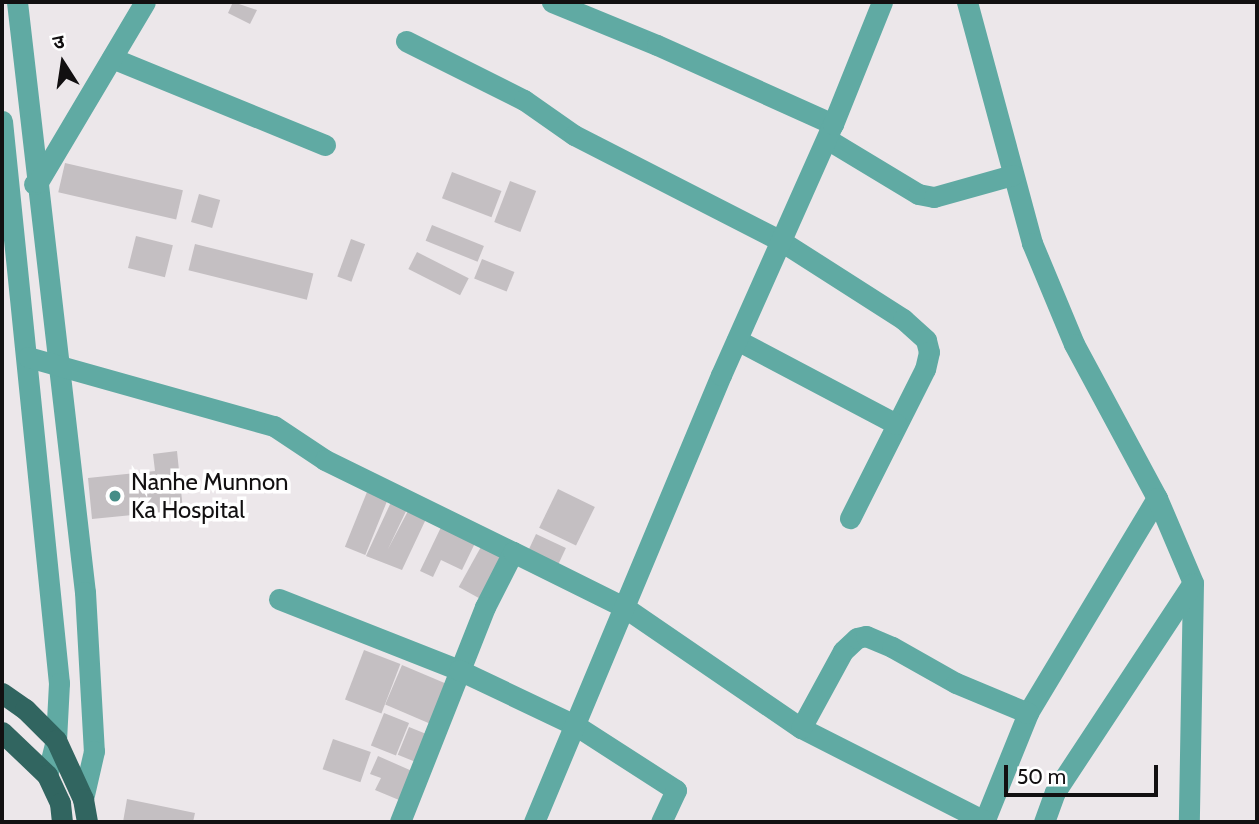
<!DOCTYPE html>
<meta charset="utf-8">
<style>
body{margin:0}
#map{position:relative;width:1259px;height:824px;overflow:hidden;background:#ece7ea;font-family:Cabin,"Noto Sans Devanagari",sans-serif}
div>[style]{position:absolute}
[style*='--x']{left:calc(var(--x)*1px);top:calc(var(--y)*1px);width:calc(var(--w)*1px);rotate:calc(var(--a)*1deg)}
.building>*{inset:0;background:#c4bfc2;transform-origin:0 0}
.minor>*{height:21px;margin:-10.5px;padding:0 10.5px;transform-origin:10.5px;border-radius:10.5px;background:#60aaa3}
.major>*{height:21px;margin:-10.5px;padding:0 10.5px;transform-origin:10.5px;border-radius:10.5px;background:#316560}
.dots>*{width:19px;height:19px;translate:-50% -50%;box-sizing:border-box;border:4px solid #fff;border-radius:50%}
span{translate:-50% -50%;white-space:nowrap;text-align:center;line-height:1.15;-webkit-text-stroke:7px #fff;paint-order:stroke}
.poi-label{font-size:24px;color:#121011}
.left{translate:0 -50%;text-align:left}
.frame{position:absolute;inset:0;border:4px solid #121011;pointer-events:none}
.north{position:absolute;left:28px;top:28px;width:70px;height:70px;-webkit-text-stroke:5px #fff;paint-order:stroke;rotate:348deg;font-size:19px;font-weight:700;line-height:28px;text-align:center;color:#121011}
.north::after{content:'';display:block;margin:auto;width:24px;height:32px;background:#121011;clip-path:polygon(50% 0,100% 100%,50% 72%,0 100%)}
.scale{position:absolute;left:1004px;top:765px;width:154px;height:32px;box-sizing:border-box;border:4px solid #121011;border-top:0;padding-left:9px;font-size:21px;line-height:24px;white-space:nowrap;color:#121011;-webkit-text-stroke:5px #fff;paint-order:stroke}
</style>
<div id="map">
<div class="building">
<i style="clip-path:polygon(233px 2px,257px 10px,250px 24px,228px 13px)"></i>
<i style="left:65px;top:163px;width:121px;height:30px;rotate:13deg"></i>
<i style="left:452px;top:172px;width:53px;height:28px;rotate:21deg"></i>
<i style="left:510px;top:181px;width:28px;height:44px;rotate:21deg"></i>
<i style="left:199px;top:194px;width:22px;height:29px;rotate:16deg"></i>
<i style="left:432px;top:225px;width:56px;height:17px;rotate:22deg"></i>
<i style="left:136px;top:236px;width:38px;height:33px;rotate:14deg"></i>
<i style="left:351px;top:239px;width:15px;height:40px;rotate:20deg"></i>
<i style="left:195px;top:244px;width:122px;height:27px;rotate:14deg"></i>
<i style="left:417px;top:252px;width:58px;height:19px;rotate:27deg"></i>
<i style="left:482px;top:259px;width:35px;height:21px;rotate:22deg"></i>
<i style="clip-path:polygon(177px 451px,183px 510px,92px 519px,88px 478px,155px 471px,153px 454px)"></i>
<i style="left:558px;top:489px;width:41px;height:43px;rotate:26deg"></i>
<i style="left:367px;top:492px;width:22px;height:59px;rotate:22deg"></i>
<i style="clip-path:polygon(392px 500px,408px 507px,388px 549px,408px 511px,426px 519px,402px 570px,366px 556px)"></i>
<i style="clip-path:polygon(443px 523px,477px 539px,462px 570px,441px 560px,433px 577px,420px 571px)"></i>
<i style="left:536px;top:534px;width:33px;height:19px;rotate:25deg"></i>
<i style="left:482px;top:545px;width:25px;height:48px;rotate:29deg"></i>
<i style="left:364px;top:650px;width:39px;height:53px;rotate:21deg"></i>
<i style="left:402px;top:665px;width:52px;height:43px;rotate:23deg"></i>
<i style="left:384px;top:713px;width:27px;height:35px;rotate:22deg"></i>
<i style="left:409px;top:727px;width:24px;height:30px;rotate:22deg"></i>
<i style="left:333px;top:739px;width:40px;height:32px;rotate:19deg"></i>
<i style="clip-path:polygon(378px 756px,412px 771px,399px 800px,375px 790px,381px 778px,370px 774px)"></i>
<i style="clip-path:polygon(127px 799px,195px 813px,193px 822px,123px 822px)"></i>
</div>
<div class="minor">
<i style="--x:17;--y:2;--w:594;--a:83.43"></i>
<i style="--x:85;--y:592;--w:159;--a:86.8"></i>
<i style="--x:94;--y:751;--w:49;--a:102.9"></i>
<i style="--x:552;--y:2;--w:113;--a:22.3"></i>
<i style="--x:657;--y:45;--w:193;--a:24.2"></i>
<i style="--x:967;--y:2;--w:250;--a:74.9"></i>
<i style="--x:1032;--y:243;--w:109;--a:67.4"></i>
<i style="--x:1074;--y:344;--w:175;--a:61.7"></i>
<i style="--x:1157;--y:498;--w:251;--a:121"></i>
<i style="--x:1028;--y:713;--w:118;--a:112"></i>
<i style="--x:406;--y:41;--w:132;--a:26.6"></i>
<i style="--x:524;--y:100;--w:61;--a:35"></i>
<i style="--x:574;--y:135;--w:233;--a:27.1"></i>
<i style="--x:781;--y:241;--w:145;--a:32.6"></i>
<i style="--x:903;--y:319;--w:31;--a:42"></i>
<i style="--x:926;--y:340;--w:12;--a:76"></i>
<i style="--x:929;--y:352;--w:17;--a:103"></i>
<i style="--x:925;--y:369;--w:167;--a:116.7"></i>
<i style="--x:112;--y:58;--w:230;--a:22.2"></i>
<i style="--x:2;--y:121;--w:565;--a:84.21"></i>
<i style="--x:59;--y:683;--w:57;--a:93"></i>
<i style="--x:56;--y:740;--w:36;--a:104"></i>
<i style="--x:827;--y:139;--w:106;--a:31.1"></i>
<i style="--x:918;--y:194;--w:16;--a:11"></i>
<i style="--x:934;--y:197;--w:82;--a:-15.6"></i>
<i style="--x:34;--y:184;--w:4;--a:-27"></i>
<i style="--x:38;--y:182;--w:209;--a:-59.3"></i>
<i style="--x:737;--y:340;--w:180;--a:27.8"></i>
<i style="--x:28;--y:357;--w:255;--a:15.7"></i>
<i style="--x:274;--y:426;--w:61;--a:33.7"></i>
<i style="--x:325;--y:460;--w:209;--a:26.1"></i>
<i style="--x:513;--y:552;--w:62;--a:117"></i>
<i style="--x:485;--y:607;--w:231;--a:111.6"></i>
<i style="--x:1157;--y:498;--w:92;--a:67"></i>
<i style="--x:1193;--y:583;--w:239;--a:91"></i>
<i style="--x:513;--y:552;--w:124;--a:26.4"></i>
<i style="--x:624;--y:607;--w:214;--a:34.4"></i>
<i style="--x:801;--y:728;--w:208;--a:26.9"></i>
<i style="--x:279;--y:599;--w:193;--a:21.5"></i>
<i style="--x:459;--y:670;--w:128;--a:25.4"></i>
<i style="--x:575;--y:725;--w:120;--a:32.8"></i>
<i style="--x:676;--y:790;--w:35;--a:115"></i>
<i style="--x:801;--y:728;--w:88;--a:-61.4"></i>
<i style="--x:843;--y:651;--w:19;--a:-43"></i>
<i style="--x:857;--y:638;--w:9;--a:-13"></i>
<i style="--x:866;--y:636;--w:28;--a:23"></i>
<i style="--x:892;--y:647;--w:73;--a:29.4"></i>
<i style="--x:956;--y:683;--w:78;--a:22.6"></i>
<i style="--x:534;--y:822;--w:485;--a:-67.3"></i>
<i style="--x:721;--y:375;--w:275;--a:-66"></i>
<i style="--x:833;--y:124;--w:131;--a:-68.1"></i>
<i style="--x:1044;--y:822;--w:32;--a:-70"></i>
<i style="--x:1055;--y:792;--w:249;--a:-56.6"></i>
</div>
<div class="major">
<i style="--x:2;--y:693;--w:28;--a:35"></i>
<i style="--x:25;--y:709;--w:44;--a:45"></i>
<i style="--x:56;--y:740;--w:65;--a:65.4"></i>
<i style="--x:83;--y:799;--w:23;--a:80"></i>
<i style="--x:2;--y:732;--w:62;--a:43.7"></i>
<i style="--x:47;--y:775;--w:31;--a:65"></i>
<i style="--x:60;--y:803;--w:19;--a:84"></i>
</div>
<div class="dots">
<i style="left:115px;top:496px;background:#468d87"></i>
</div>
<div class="poi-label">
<span class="left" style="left:131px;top:496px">Nanhe Munnon<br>Ka Hospital</span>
</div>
<div class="frame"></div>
<div class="north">उ</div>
<div class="scale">50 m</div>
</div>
